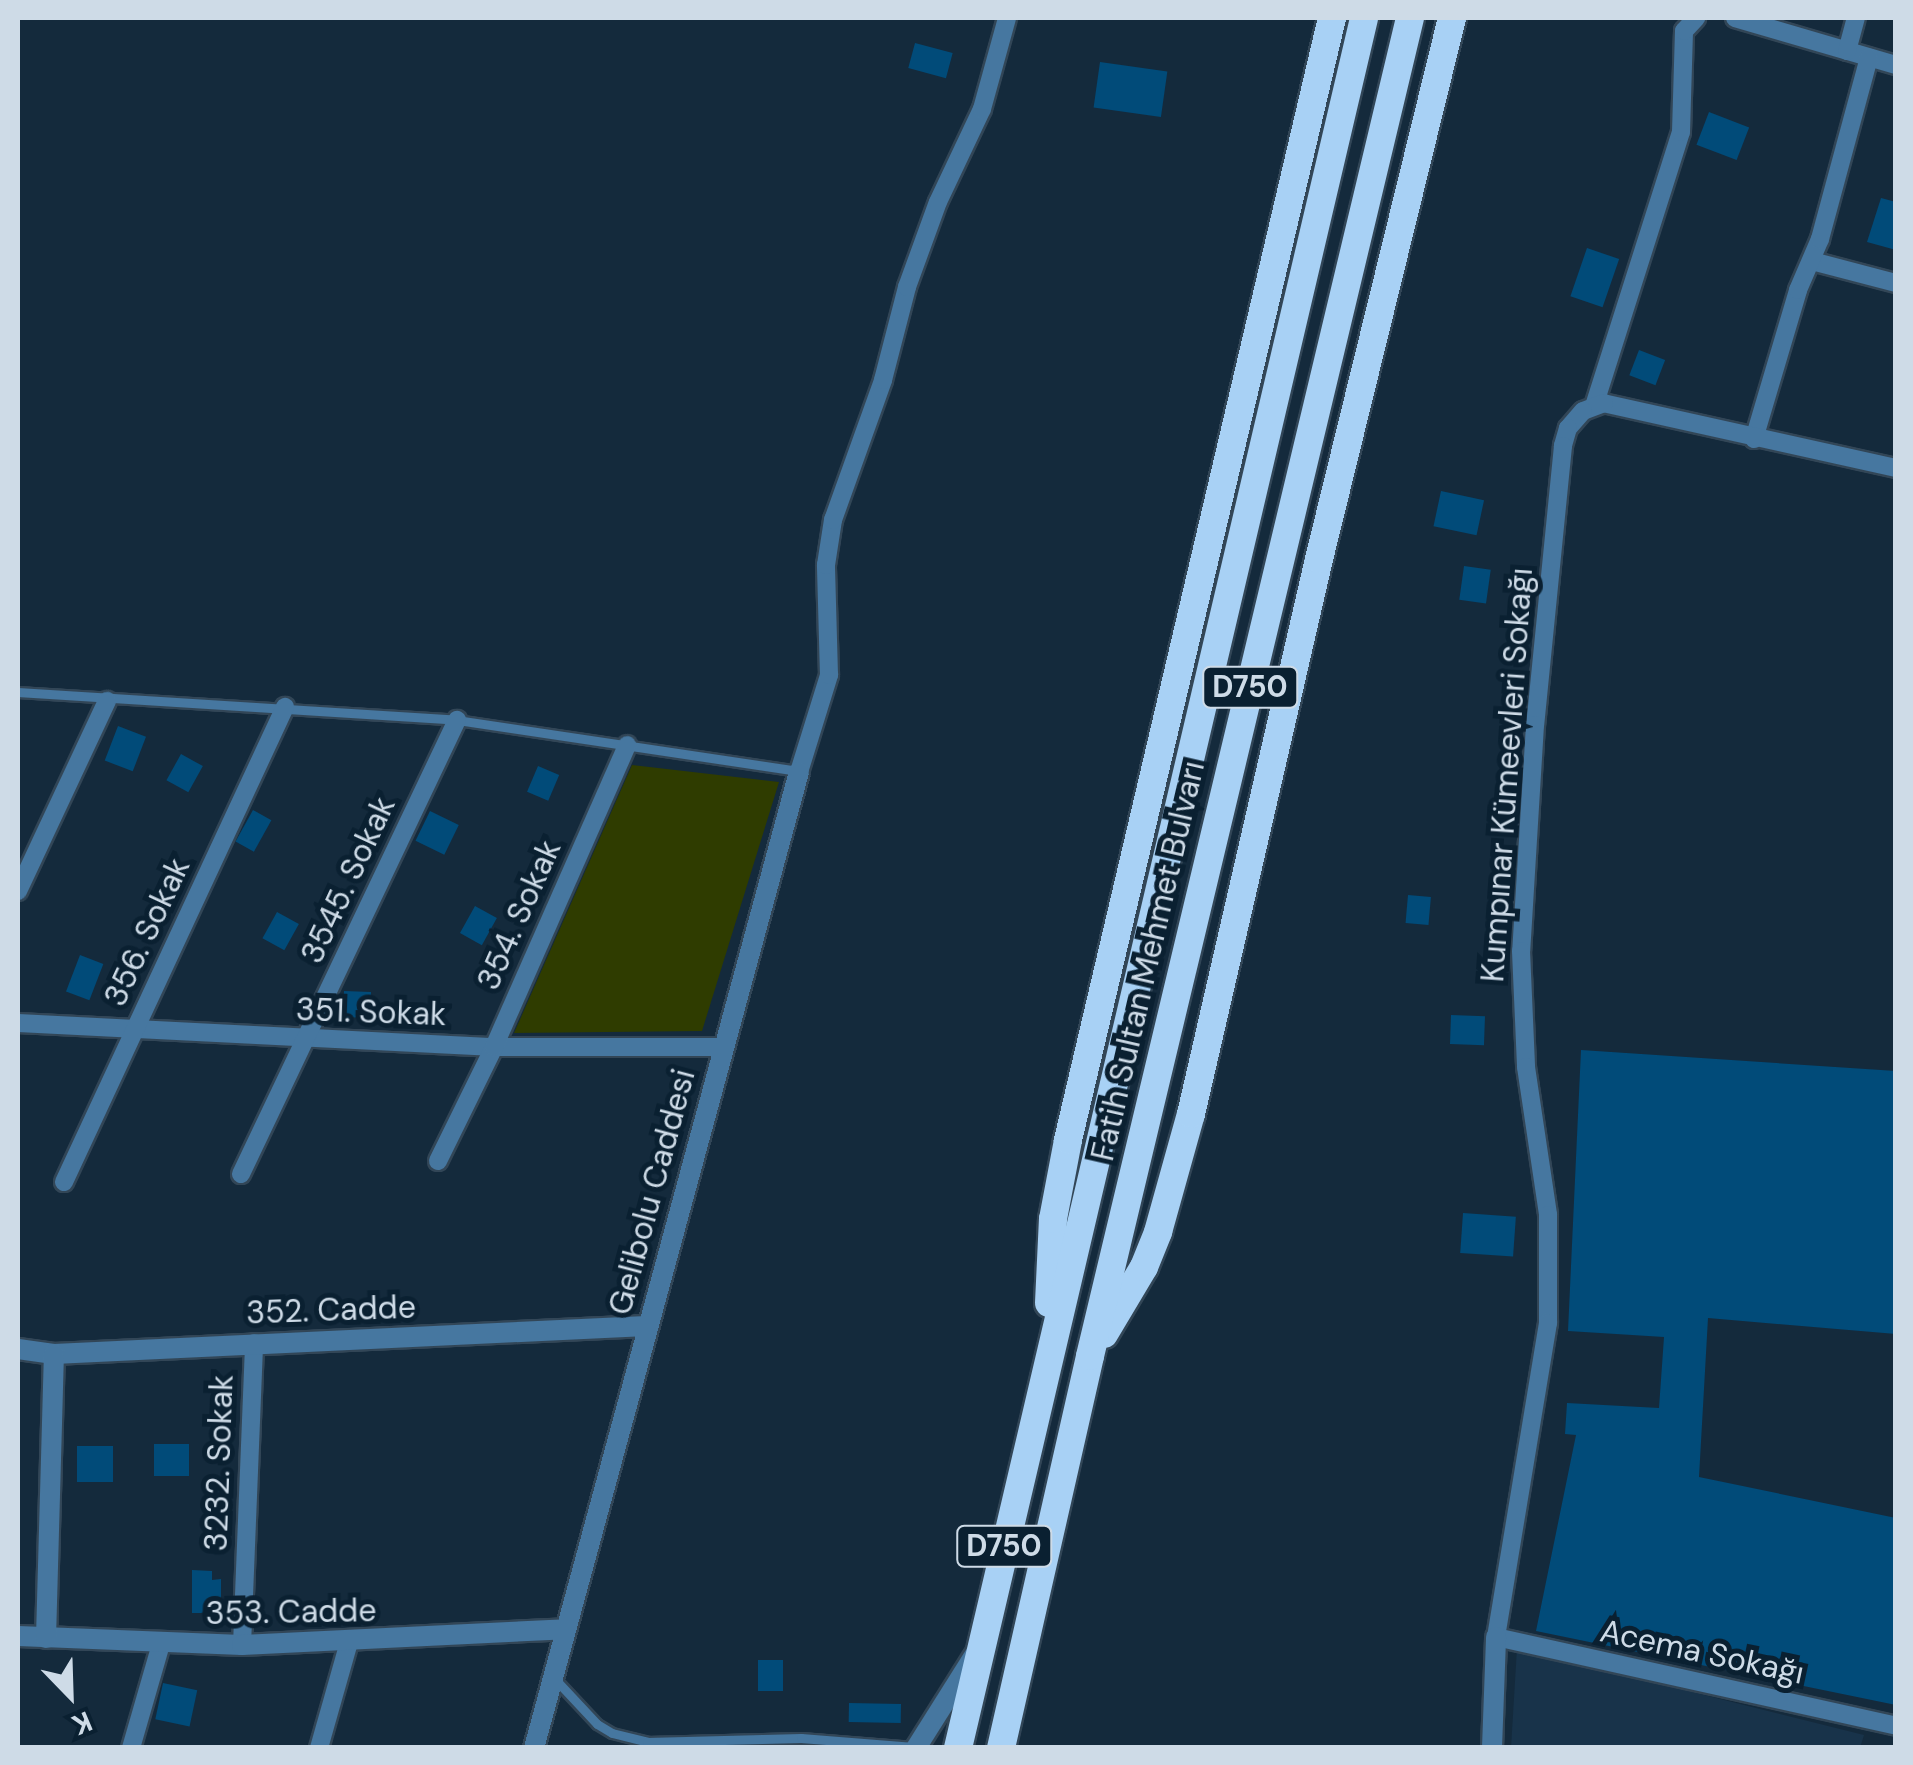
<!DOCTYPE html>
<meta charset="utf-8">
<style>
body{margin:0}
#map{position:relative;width:1913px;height:1765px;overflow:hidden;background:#142a3c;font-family:"DM Sans",sans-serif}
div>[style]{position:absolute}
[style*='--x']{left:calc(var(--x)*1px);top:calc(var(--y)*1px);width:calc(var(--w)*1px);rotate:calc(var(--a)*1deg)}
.built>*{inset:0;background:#18334a}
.green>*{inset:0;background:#2f3c00}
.building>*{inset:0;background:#014b79;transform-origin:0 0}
.roads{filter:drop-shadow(2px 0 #324657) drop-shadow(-2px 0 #324657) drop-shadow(0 2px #324657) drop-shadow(0 -2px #324657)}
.service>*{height:9px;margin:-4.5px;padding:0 4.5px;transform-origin:4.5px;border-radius:4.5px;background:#4677a0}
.minor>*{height:18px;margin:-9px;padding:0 9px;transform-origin:9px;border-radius:9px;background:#4677a0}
.tertiary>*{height:20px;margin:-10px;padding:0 10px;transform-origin:10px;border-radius:10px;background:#4677a0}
.trunk>*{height:28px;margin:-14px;padding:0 14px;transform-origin:14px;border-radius:14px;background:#a8d1f5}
span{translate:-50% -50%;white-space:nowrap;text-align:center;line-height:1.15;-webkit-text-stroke:10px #0a2031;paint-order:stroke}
.shield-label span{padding:2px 8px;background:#0a2031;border:2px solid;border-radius:8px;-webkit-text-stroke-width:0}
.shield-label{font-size:30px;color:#cedbe7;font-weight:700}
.street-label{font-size:32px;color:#cedbe7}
.frame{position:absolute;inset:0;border:20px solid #cedbe7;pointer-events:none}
.north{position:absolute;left:20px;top:1645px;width:100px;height:100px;-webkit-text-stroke:8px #0a2031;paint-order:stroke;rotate:157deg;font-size:28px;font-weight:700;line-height:40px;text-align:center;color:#cedbe7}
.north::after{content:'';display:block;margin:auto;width:35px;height:45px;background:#cedbe7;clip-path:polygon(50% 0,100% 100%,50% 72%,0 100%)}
</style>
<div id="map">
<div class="built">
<i style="clip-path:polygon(1517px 1648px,1864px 1735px,1860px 1748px,1511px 1748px)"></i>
</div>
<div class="green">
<i style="clip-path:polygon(632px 765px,779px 782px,702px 1031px,514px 1033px)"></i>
</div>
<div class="building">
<i style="left:915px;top:43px;width:39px;height:26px;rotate:15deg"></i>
<i style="left:1100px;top:62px;width:68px;height:46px;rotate:8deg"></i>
<i style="left:1709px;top:112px;width:43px;height:35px;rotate:21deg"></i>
<i style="clip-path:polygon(1881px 198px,1896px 202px,1896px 250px,1867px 242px)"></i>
<i style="left:1587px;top:248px;width:34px;height:51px;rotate:19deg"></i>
<i style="left:1639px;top:350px;width:28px;height:27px;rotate:21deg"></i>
<i style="left:1441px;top:491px;width:44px;height:36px;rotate:12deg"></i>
<i style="left:1464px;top:566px;width:27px;height:34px;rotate:8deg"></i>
<i style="left:118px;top:726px;width:30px;height:37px;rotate:21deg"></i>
<i style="left:181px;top:754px;width:25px;height:30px;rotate:29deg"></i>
<i style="left:538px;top:766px;width:23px;height:28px;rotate:23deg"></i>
<i style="left:253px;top:810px;width:21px;height:36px;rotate:29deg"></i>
<i style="left:430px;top:811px;width:32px;height:33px;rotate:26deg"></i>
<i style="left:1408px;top:895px;width:23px;height:28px;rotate:5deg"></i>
<i style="left:475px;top:906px;width:25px;height:31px;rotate:29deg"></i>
<i style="left:277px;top:912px;width:25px;height:30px;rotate:29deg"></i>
<i style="left:80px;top:955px;width:25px;height:39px;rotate:21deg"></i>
<i style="left:344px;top:991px;width:27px;height:26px;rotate:2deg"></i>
<i style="left:1451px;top:1015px;width:34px;height:29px;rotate:2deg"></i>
<i style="clip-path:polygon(1581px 1050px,1896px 1071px,1896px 1334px,1708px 1318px,1699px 1477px,1896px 1518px,1896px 1705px,1536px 1631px,1576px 1435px,1565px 1434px,1567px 1403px,1659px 1408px,1664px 1337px,1568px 1331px)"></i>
<i style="left:1463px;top:1213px;width:53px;height:40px;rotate:4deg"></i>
<i style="left:154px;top:1444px;width:35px;height:32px"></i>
<i style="left:77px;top:1446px;width:36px;height:36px"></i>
<i style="clip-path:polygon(192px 1570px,212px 1571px,212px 1580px,221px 1579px,221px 1602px,212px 1602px,212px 1613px,192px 1613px)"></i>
<i style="left:758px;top:1660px;width:25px;height:31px"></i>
<i style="left:163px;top:1683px;width:35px;height:37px;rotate:12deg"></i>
<i style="left:849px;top:1703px;width:52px;height:19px;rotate:1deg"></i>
</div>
<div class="roads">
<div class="service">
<i style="--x:18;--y:692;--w:440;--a:3.6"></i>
<i style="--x:457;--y:720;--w:344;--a:8.5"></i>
<i style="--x:554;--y:1678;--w:63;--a:46.9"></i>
<i style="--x:597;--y:1724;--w:17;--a:31"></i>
<i style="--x:612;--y:1733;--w:36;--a:14"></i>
<i style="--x:647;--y:1742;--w:154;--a:-1.5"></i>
<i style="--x:801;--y:1738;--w:113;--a:4.6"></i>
</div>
<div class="minor">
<i style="--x:1735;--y:18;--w:168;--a:16.3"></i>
<i style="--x:1847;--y:51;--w:34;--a:-75"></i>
<i style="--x:1812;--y:261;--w:87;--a:14.7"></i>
<i style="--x:1595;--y:403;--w:284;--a:-72.4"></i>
<i style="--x:1681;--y:132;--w:101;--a:-88.3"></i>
<i style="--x:1684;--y:31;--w:18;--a:-47"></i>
<i style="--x:1754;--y:439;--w:155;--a:-73.5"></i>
<i style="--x:1798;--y:290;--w:56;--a:-66.7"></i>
<i style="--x:1820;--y:239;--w:188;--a:-74.9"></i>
<i style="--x:1896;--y:468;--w:299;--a:-167.5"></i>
<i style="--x:1604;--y:403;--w:22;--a:159"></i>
<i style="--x:1583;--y:411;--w:23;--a:131"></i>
<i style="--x:1568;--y:428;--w:19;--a:106"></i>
<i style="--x:1563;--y:446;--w:280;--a:95.7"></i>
<i style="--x:1535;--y:725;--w:226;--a:93.5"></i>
<i style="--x:1521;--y:951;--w:116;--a:87.5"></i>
<i style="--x:1526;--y:1067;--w:150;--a:81.5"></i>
<i style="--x:1548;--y:1215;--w:108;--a:90"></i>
<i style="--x:1548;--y:1323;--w:318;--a:99.4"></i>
<i style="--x:1496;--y:1637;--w:410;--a:12.5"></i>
<i style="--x:799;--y:772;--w:102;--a:-72.8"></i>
<i style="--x:829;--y:675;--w:110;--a:-91.6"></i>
<i style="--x:826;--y:565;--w:46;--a:-81.2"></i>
<i style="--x:833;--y:520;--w:149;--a:-70.3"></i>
<i style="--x:883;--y:380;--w:96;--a:-75.5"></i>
<i style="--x:907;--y:287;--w:90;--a:-70"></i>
<i style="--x:938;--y:202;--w:103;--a:-64.7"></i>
<i style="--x:982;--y:109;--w:94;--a:-74.6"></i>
<i style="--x:18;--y:891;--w:210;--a:-64.9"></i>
<i style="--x:18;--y:1023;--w:477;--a:2.9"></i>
<i style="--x:494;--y:1047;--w:228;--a:0"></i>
<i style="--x:438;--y:1161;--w:127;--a:-63.8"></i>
<i style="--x:494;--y:1047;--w:330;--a:-66.2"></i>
<i style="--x:241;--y:1174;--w:503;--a:-64.56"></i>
<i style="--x:64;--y:1182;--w:524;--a:-65.05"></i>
<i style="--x:242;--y:1645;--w:302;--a:-87.7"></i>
<i style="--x:131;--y:1748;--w:108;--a:-73.9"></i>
<i style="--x:319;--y:1748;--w:110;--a:-74.2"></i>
</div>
<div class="tertiary">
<i style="--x:18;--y:1349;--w:36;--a:8"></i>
<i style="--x:54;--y:1354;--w:593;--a:-2.71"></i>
<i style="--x:18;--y:1636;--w:224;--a:2.3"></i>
<i style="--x:242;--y:1645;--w:324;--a:-2.8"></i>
<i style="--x:46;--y:1638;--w:284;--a:-88.4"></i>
<i style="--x:534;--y:1748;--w:1011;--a:-74.81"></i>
<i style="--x:916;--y:1748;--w:109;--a:-57.8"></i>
<i style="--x:1492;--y:1748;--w:111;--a:-87.9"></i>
</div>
<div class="trunk">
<i style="--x:1049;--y:1303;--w:84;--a:-87.3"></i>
<i style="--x:1053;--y:1219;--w:80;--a:-79.2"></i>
<i style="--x:1068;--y:1140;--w:1153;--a:-76.76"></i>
<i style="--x:1104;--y:1334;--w:78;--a:-59.2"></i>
<i style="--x:1144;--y:1267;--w:38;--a:-68"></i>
<i style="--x:1158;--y:1232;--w:123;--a:-74.4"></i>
<i style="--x:1191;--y:1114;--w:570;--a:-77.01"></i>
<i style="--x:1319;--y:559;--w:557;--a:-76.19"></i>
<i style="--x:958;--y:1748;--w:1777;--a:-76.79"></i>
<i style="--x:1001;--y:1748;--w:402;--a:-77.2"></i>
<i style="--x:1090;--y:1356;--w:1376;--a:-76.55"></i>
</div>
</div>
<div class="shield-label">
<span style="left:1250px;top:687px">D750</span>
<span style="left:1004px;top:1546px">D750</span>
</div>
<div class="street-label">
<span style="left:1507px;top:775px;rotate:-86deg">Kumpınar Kümeevleri Sokağı</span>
<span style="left:348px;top:880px;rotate:-65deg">3545. Sokak</span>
<span style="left:519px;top:915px;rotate:-66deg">354. Sokak</span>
<span style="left:147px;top:932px;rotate:-65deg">356. Sokak</span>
<span style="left:1148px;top:961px;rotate:-77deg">Fatih Sultan Mehmet Bulvarı</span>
<span style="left:371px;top:1012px;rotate:2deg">351. Sokak</span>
<span style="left:652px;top:1192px;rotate:-75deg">Gelibolu Caddesi</span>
<span style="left:331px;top:1310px;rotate:-2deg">352. Cadde</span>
<span style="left:219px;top:1463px;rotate:-88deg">3232. Sokak</span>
<span style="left:291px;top:1612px;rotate:-1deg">353. Cadde</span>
<span style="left:1702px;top:1652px;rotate:12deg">Acema Sokağı</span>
</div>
<div class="frame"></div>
<div class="north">K</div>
</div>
